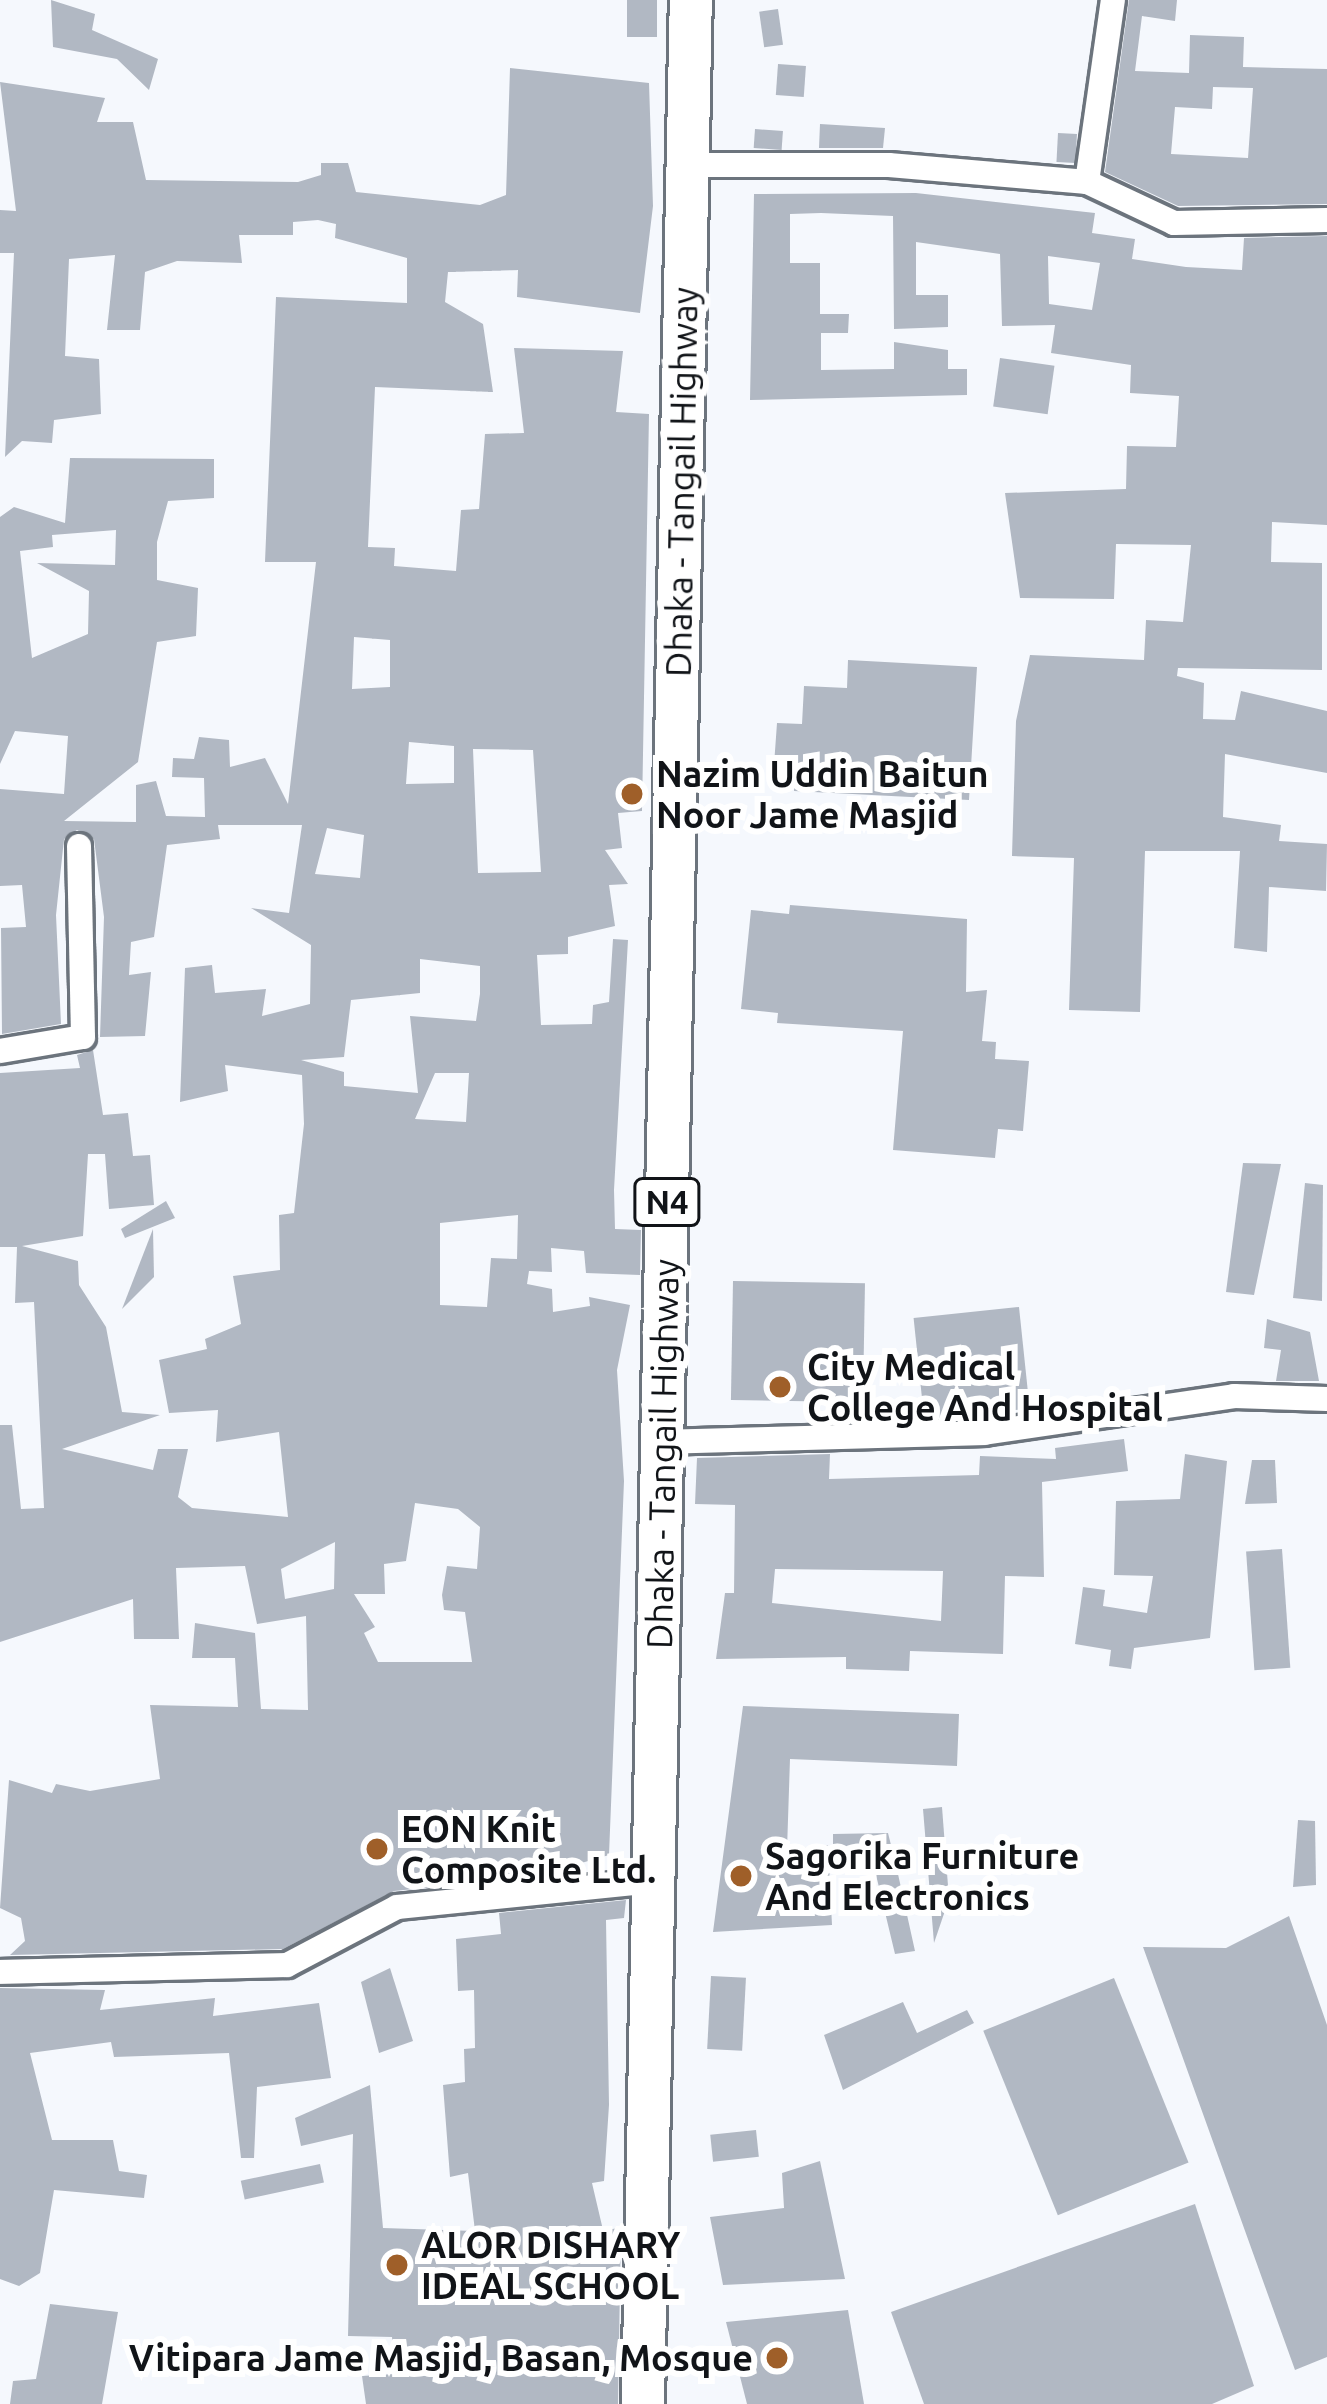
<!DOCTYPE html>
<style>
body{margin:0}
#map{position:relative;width:1327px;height:2404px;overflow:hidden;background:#f5f8fd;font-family:Ubuntu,sans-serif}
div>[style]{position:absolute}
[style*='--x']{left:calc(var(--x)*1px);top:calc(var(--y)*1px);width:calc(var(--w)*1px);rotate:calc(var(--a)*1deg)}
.building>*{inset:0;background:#b1b8c3;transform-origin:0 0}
.roads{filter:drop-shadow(3px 0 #6c747d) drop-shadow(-3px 0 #6c747d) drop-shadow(0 3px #6c747d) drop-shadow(0 -3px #6c747d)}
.street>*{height:24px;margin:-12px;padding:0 12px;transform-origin:12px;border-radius:12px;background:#fff}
.highway>*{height:42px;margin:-21px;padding:0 21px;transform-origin:21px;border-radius:21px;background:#fff}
.dots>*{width:33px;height:33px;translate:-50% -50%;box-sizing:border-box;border:6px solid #fff;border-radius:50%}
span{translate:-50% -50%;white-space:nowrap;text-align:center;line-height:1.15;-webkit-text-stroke:12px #fff;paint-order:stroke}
.shield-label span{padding:3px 9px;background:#fff;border:3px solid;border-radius:9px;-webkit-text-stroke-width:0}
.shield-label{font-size:33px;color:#111418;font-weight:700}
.street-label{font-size:36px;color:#111418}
.poi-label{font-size:36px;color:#111418;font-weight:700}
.left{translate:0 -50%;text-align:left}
.right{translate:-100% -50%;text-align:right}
</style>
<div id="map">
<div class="building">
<i style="clip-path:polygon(51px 0,95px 14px,92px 30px,158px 59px,149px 90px,117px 59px,53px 47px)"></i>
<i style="left:627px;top:0;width:30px;height:37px"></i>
<i style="clip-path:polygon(evenodd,1129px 0,1177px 0,1175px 21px,1142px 16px,1135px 71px,1189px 73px,1190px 35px,1244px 37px,1243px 67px,1327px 69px,1327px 204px,1178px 206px,1105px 172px,1129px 0,1213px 87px,1253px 88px,1248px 158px,1171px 154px,1175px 107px,1212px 109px,1213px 87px)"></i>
<i style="left:778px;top:9px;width:36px;height:19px;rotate:82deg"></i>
<i style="left:778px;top:64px;width:28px;height:31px;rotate:4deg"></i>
<i style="clip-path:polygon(evenodd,510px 68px,649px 83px,653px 206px,640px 313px,517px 297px,518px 270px,448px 272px,445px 302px,483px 324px,493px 392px,375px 387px,368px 547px,395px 548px,394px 566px,456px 571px,461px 510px,479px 509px,485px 434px,524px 433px,514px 348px,623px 351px,616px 412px,649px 414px,642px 811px,618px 813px,622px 848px,605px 850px,628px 884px,609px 885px,615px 926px,568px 937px,568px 954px,537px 955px,541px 1025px,592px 1024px,593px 1005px,609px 1002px,613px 939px,628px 940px,614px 1190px,615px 1229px,641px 1230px,640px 1275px,586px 1273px,584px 1251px,551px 1248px,552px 1272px,529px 1271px,527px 1284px,552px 1289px,553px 1312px,590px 1306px,589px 1297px,630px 1305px,617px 1370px,624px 1481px,609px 1855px,533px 1877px,394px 1891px,283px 1949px,10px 1955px,25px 1941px,21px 1918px,0 1908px,9px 1780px,52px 1793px,56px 1784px,90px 1791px,160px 1779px,150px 1705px,238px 1707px,235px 1658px,192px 1658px,195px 1623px,255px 1633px,261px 1709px,308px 1710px,306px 1616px,257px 1624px,245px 1566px,176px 1568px,179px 1639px,134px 1639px,133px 1599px,0 1642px,0 1425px,12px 1425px,21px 1509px,44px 1508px,34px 1302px,15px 1303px,17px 1247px,0 1247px,0 1073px,80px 1068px,77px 1055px,93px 1050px,103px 1115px,128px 1113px,133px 1156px,150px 1155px,154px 1205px,109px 1209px,105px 1154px,88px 1154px,83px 1236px,22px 1246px,78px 1261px,79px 1285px,106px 1327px,122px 1412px,160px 1415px,62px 1449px,153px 1470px,158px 1449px,188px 1449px,178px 1497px,192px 1508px,288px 1517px,279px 1432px,216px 1442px,218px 1410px,169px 1413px,159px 1360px,207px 1349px,205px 1339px,241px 1324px,233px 1276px,280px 1270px,279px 1215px,294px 1213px,304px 1124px,302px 1075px,225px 1065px,228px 1091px,180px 1102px,185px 968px,212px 965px,215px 993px,266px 989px,262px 1016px,310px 1004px,311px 945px,251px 908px,289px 913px,302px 825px,218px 825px,220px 839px,167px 845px,154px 937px,131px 942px,129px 975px,151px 972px,145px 1036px,100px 1037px,104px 917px,94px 839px,77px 830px,64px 839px,56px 915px,61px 1024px,2px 1034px,1px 928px,26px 927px,22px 885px,0 886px,0 789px,64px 794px,68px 736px,15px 731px,0 764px,0 517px,14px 507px,65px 523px,70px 458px,214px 459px,214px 498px,168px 501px,157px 542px,157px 580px,198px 588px,196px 636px,157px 642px,138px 762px,64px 821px,136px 822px,136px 785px,156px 781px,166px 816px,205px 817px,204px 778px,172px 777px,173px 758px,194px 759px,199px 737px,229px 740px,230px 767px,265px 758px,288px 804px,316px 562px,265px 562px,276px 297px,407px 303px,407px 258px,335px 238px,336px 224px,318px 220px,293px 222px,293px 235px,239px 235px,242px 263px,177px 261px,145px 272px,140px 330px,107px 330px,115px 255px,69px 259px,65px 356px,99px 359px,101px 414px,54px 420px,52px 443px,22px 441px,5px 457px,14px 253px,0 253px,0 210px,16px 211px,0 82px,105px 98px,97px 122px,133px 122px,146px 180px,298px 182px,321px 175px,321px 163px,348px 163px,356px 192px,480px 205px,506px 195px,510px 68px,116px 530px,115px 565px,37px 563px,89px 591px,88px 634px,32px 658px,20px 551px,53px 547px,52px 535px,116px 530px,510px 68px,354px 637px,390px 640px,390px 687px,352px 689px,354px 637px,510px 68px,409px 742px,454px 746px,454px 783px,406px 784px,409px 742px,510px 68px,473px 749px,533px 750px,541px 872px,478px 873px,473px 749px,510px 68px,327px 828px,364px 835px,360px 878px,315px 874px,327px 828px,510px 68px,420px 959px,480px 966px,480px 994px,476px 1021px,410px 1016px,418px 1093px,344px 1086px,344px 1072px,301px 1060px,344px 1057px,351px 1000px,420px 993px,420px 959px,510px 68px,435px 1073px,469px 1073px,466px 1122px,415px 1119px,435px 1073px,510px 68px,518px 1215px,517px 1259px,491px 1258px,487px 1307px,440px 1305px,440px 1223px,518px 1215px,510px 68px,415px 1503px,458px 1509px,480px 1527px,477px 1569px,447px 1566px,442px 1595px,444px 1610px,465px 1612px,472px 1662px,378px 1662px,364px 1633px,375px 1627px,354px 1594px,385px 1594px,384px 1564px,406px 1561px,415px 1503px,510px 68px,335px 1542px,334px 1589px,285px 1599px,281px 1569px,335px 1542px)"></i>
<i style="clip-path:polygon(820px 124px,885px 128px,883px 148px,819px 148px)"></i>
<i style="left:755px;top:129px;width:28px;height:19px;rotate:4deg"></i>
<i style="left:1058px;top:133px;width:19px;height:29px;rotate:3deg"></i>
<i style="clip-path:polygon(evenodd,916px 193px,1095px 213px,1092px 233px,1135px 239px,1132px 259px,1186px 267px,1242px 270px,1244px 238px,1327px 236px,1327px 525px,1272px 522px,1271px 562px,1322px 563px,1322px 670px,1178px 668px,1177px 676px,1204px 683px,1203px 719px,1235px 720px,1241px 691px,1327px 711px,1327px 773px,1225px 754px,1223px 817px,1281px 825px,1279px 841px,1327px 844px,1326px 891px,1269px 887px,1267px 952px,1234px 948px,1240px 851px,1145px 851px,1140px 1012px,1069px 1010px,1074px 858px,1012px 856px,1016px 721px,1030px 655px,1144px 660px,1146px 620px,1183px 622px,1191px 545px,1116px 544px,1114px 599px,1020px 598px,1005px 493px,1126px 489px,1127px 446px,1176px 447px,1179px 396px,1130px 393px,1131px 365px,1051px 353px,1055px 325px,1002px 326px,1000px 254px,916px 242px,916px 295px,948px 295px,948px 327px,894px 329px,893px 216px,821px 213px,790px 214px,790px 263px,820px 263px,820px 314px,849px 314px,848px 333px,821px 333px,821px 370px,894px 369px,894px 342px,948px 350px,948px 369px,967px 369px,967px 395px,750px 400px,754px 194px,916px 193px,1048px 256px,1100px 263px,1092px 310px,1049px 304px,1048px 256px)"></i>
<i style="left:1000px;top:358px;width:55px;height:49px;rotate:8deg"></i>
<i style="clip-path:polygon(848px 660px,977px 667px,969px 800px,794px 791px,796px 757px,774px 765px,777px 723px,802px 724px,804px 686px,847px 688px)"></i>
<i style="clip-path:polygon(790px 905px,967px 919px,966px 992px,987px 990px,982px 1041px,996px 1042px,995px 1059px,1029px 1061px,1023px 1131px,998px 1129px,995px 1158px,893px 1150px,903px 1031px,777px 1023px,778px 1013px,741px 1009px,751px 910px,789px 914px)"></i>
<i style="clip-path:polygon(1243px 1163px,1281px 1164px,1254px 1295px,1226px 1292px)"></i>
<i style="clip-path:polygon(1305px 1183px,1323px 1185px,1322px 1301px,1293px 1298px)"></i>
<i style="clip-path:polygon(166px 1201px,175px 1218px,125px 1238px,121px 1229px)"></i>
<i style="clip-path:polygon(153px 1229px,154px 1277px,122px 1309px)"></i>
<i style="left:733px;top:1281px;width:132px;height:119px;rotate:1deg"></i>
<i style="left:1019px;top:1307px;width:102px;height:106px;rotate:84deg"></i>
<i style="clip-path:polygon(1267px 1319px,1310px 1332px,1319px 1381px,1276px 1381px,1281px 1350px,1264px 1348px)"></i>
<i style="clip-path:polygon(evenodd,1124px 1439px,1128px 1471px,1042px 1482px,1044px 1577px,1005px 1576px,1003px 1654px,910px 1651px,909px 1671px,846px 1669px,846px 1657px,716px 1659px,725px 1593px,734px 1593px,735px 1505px,695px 1504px,697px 1458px,830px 1454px,829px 1479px,979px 1475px,980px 1456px,1056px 1459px,1055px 1448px,1124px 1439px,775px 1569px,943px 1571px,941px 1621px,772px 1603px,775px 1569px)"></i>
<i style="clip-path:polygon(1185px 1454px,1227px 1461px,1210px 1638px,1134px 1648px,1131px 1669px,1109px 1666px,1111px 1650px,1075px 1644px,1083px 1587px,1105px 1590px,1103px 1606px,1147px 1613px,1153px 1576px,1114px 1575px,1116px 1501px,1180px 1499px)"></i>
<i style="clip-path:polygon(1252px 1460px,1275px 1460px,1277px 1503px,1245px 1504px)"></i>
<i style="left:1282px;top:1549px;width:119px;height:36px;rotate:86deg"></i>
<i style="clip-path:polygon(743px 1706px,959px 1714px,957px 1766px,790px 1759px,787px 1850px,828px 1845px,832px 1925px,713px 1932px)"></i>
<i style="clip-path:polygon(942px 1807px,949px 1899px,934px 1943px,923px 1809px)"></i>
<i style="clip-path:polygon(1298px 1820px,1315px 1821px,1316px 1885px,1293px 1887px)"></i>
<i style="clip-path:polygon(888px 1833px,896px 1865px,915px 1951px,895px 1954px,871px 1854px,833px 1855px,833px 1834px)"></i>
<i style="clip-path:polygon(626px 1900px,624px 1918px,606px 1920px,609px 2105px,604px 2181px,592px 2183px,603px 2230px,621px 2228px,618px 2404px,366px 2404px,362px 2376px,395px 2374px,392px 2337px,348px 2336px,353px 2134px,301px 2146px,295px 2118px,370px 2085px,383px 2228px,475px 2231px,468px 2173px,450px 2177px,443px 2085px,465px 2082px,464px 2049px,475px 2048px,474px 1990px,458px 1991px,456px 1939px,501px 1934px,499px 1913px)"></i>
<i style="clip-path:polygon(1289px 1916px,1327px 2025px,1327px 2357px,1295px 2370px,1143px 1947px,1226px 1948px)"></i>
<i style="clip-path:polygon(390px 1968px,413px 2041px,379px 2053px,361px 1982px)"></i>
<i style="left:711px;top:1976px;width:35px;height:73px;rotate:3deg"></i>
<i style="left:1114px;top:1978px;width:199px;height:141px;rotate:68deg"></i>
<i style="clip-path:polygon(0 1988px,105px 1990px,100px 2010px,215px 1998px,213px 2016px,319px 2003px,331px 2078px,257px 2087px,254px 2158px,241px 2158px,229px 2053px,114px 2057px,111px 2042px,30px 2053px,52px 2140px,113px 2140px,119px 2171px,147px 2175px,144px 2198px,54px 2190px,40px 2273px,19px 2286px,0 2279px)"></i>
<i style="clip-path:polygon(903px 2002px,917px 2033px,967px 2010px,974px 2023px,843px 2090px,824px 2035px)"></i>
<i style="left:756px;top:2130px;width:27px;height:46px;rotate:84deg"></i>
<i style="clip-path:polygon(820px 2161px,845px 2279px,723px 2285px,710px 2217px,784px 2208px,782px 2173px)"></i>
<i style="left:320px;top:2164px;width:19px;height:81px;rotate:78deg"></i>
<i style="clip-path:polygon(1195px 2204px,1254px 2386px,1212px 2404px,924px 2404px,891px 2312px)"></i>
<i style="clip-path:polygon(50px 2304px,118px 2312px,102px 2404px,10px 2404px,13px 2381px,36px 2379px)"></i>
<i style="clip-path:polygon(848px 2310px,864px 2404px,747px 2404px,726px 2322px)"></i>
</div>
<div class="roads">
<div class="street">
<i style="--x:688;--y:165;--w:201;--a:0"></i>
<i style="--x:889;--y:165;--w:199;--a:4.9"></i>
<i style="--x:1087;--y:182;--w:96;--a:25.2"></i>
<i style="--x:1174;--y:223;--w:153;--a:-1.1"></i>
<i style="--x:1087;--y:182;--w:184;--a:-81.9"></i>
<i style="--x:0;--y:1051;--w:84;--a:-9.6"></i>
<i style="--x:83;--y:1037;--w:191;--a:-91.2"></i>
<i style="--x:662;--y:1442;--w:322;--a:-1.6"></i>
<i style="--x:984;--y:1433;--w:253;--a:-8.4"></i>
<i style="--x:1234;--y:1396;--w:93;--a:1.8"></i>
<i style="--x:0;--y:1972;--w:287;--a:-1.4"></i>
<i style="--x:287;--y:1965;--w:124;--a:-27.8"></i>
<i style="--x:397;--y:1907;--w:258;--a:-5.8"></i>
</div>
<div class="highway">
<i style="--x:643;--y:2404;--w:2404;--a:-88.86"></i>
</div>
</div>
<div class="dots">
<i style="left:632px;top:794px;background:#9f5f29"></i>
<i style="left:780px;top:1387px;background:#9f5f29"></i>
<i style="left:377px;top:1849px;background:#9f5f29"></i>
<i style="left:741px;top:1876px;background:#9f5f29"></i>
<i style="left:397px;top:2265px;background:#9f5f29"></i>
<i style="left:777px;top:2358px;background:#9f5f29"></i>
</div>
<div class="shield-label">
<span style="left:667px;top:1202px">N4</span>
</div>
<div class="street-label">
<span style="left:681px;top:482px;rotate:-89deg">Dhaka - Tangail Highway</span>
<span style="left:662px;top:1454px;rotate:-89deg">Dhaka - Tangail Highway</span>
</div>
<div class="poi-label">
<span class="left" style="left:656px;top:794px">Nazim Uddin Baitun<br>Noor Jame Masjid</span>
<span class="left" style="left:807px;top:1387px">City Medical<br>College And Hospital</span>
<span class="left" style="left:401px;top:1849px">EON Knit<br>Composite Ltd.</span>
<span class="left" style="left:765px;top:1876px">Sagorika Furniture<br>And Electronics</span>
<span class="left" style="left:421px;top:2265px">ALOR DISHARY<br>IDEAL SCHOOL</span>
<span class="right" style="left:753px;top:2358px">Vitipara Jame Masjid, Basan, Mosque</span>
</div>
</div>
